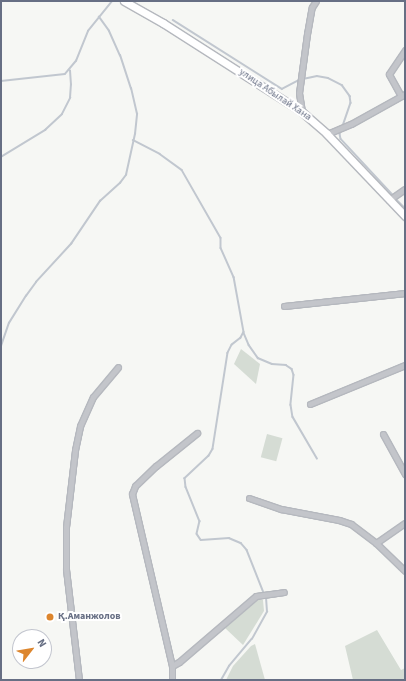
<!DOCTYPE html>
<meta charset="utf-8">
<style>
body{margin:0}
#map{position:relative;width:406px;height:681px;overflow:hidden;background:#f6f7f4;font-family:"Source Sans 3",sans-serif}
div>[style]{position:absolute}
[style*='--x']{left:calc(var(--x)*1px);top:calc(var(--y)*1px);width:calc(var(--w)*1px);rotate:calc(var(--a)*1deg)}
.green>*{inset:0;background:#d5dcd4;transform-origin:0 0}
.stream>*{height:1.5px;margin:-0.75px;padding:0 0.75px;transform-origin:0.75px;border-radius:0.75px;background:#c1c7cf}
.roads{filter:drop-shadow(1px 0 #b5b8be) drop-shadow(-1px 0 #b5b8be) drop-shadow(0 1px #b5b8be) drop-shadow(0 -1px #b5b8be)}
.street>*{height:5px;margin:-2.5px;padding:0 2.5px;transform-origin:2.5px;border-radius:2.5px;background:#c3c5ca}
.secondary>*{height:7px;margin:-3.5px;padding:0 3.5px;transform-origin:3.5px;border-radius:3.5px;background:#fff}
.dots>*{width:11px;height:11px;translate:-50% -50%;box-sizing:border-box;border:2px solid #fff;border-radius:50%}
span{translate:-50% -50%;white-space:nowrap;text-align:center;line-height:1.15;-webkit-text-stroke:4px #fff;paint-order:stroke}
.street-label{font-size:10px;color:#676f84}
.poi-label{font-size:10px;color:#676f84;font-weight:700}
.left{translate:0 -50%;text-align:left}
.frame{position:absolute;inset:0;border:2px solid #676f84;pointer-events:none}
.north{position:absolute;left:12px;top:629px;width:40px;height:40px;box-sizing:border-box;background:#fff;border:1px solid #c2c5ce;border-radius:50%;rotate:59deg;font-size:11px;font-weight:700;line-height:16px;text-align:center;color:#676f84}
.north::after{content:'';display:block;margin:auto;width:14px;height:18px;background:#dd862e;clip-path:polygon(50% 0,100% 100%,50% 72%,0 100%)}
</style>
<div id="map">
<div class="green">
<i style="clip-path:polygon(241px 349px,260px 364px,256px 384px,234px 364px)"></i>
<i style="left:267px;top:434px;width:16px;height:24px;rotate:15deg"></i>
<i style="clip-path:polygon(258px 600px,263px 600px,264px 611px,243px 645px,225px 628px)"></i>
<i style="clip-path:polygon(377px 630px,401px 670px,405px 668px,405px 680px,353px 680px,345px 646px)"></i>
<i style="clip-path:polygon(255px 644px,265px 680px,226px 680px,233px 666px,251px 646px)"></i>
</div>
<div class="stream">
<i style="--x:173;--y:20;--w:129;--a:32.3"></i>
<i style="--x:282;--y:89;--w:19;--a:-28"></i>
<i style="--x:303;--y:79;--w:14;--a:-12"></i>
<i style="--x:317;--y:76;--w:11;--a:10"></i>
<i style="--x:328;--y:78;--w:16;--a:27"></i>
<i style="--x:342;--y:85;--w:14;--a:54"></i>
<i style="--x:350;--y:96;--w:7;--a:82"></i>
<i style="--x:351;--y:103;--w:24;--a:109"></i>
<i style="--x:1;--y:81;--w:64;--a:-6.2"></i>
<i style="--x:65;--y:74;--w:17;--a:-50"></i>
<i style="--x:76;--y:61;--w:32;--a:-68"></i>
<i style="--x:88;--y:31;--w:38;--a:-51"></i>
<i style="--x:342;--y:129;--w:5;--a:112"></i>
<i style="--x:340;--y:134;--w:5;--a:79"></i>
<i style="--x:341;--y:139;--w:76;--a:47.1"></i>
<i style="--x:133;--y:140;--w:30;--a:27"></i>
<i style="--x:160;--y:154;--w:27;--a:36"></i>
<i style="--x:182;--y:170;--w:78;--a:60.2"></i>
<i style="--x:221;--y:238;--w:10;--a:90"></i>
<i style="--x:221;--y:248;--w:32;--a:66"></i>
<i style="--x:234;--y:277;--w:56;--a:79.7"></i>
<i style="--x:244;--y:332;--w:7;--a:117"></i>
<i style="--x:241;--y:338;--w:11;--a:142"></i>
<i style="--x:232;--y:345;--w:9;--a:117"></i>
<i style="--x:228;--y:353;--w:97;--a:98.9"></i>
<i style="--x:213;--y:449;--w:8;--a:120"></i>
<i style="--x:209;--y:456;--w:33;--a:137"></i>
<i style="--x:185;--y:478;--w:9;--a:84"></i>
<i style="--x:186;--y:487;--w:37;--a:68"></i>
<i style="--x:200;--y:521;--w:13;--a:103"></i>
<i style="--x:197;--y:534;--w:7;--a:56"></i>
<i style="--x:201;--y:540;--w:28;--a:-4"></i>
<i style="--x:229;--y:538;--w:13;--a:23"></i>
<i style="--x:241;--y:543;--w:9;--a:49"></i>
<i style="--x:247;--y:550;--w:46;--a:68.4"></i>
<i style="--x:1;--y:157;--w:52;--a:-31.5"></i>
<i style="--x:45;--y:130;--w:23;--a:-43"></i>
<i style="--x:62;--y:114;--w:18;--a:-63"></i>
<i style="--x:70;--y:98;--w:13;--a:-86"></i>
<i style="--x:71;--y:85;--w:14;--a:-94"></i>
<i style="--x:395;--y:198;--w:14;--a:45"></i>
<i style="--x:244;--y:333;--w:13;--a:67"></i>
<i style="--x:249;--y:345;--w:16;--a:55"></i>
<i style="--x:258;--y:358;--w:15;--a:23"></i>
<i style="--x:272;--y:364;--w:14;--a:4"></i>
<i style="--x:286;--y:365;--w:7;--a:34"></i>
<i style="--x:292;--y:369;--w:6;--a:72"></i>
<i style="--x:294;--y:375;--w:30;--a:96"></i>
<i style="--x:291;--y:405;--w:12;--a:81"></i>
<i style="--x:293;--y:417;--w:48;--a:59.7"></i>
<i style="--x:1;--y:346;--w:24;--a:-71"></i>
<i style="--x:9;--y:323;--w:32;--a:-58"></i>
<i style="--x:26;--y:296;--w:17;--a:-54"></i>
<i style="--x:36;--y:282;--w:52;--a:-47.4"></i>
<i style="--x:71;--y:244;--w:52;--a:-56"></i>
<i style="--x:100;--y:201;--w:27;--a:-42"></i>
<i style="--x:120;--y:183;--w:10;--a:-53"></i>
<i style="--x:126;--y:175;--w:42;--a:-77.6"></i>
<i style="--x:135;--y:134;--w:20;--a:-84"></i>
<i style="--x:137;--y:114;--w:26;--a:-103"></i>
<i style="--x:131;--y:89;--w:35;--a:-108"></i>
<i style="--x:120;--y:56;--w:27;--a:-114"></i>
<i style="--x:109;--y:31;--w:17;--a:-126"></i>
<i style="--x:221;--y:680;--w:16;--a:-60"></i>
<i style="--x:229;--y:666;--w:35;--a:-50"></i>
<i style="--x:252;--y:639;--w:31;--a:-61"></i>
<i style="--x:267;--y:612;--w:15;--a:-94"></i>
</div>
<div class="roads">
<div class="street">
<i style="--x:401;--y:96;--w:25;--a:-119"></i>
<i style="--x:389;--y:74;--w:29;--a:-56"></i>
<i style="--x:302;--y:112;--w:19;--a:-99"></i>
<i style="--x:299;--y:93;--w:60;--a:-82.3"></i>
<i style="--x:307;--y:34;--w:27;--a:-80"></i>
<i style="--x:312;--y:7;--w:7;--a:-56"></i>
<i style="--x:327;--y:134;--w:26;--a:-23"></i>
<i style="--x:351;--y:124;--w:62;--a:-29.1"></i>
<i style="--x:389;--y:200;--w:19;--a:-35"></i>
<i style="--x:284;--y:306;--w:122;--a:-6.1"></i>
<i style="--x:310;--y:404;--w:103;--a:-22.3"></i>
<i style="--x:383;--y:434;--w:46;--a:61.2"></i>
<i style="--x:249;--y:498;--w:34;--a:19"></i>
<i style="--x:281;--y:509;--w:59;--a:10.7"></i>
<i style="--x:339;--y:520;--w:13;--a:18"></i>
<i style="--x:351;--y:524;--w:31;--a:37"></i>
<i style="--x:376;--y:543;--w:40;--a:44"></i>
<i style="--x:376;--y:543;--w:35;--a:-35"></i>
<i style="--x:172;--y:666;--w:8;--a:-30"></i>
<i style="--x:179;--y:662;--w:101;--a:-40.6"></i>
<i style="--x:256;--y:596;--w:28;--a:-8"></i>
<i style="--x:79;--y:680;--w:112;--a:-96.7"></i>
<i style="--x:66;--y:569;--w:42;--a:-90"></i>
<i style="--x:66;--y:527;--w:78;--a:-83.3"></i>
<i style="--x:75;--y:450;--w:25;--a:-78"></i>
<i style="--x:80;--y:426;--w:32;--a:-66"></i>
<i style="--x:93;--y:397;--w:39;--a:-50"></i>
<i style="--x:172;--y:680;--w:14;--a:-90"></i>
<i style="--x:172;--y:666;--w:177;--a:-103.1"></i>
<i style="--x:132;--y:494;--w:9;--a:-69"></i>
<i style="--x:135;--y:486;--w:29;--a:-44"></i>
<i style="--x:156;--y:466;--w:53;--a:-38.8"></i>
</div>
<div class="secondary">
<i style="--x:124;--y:1;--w:45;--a:29.4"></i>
<i style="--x:163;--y:23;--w:165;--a:32.6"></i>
<i style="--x:302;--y:112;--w:33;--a:41"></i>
<i style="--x:327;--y:134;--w:113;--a:46.4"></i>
</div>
</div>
<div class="dots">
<i style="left:50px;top:617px;background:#dd862e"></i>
</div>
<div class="street-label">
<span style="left:275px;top:95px;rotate:34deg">улица Абылай Хана</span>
</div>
<div class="poi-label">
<span class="left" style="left:58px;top:617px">Қ.Аманжолов</span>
</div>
<div class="frame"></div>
<div class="north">N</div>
</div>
